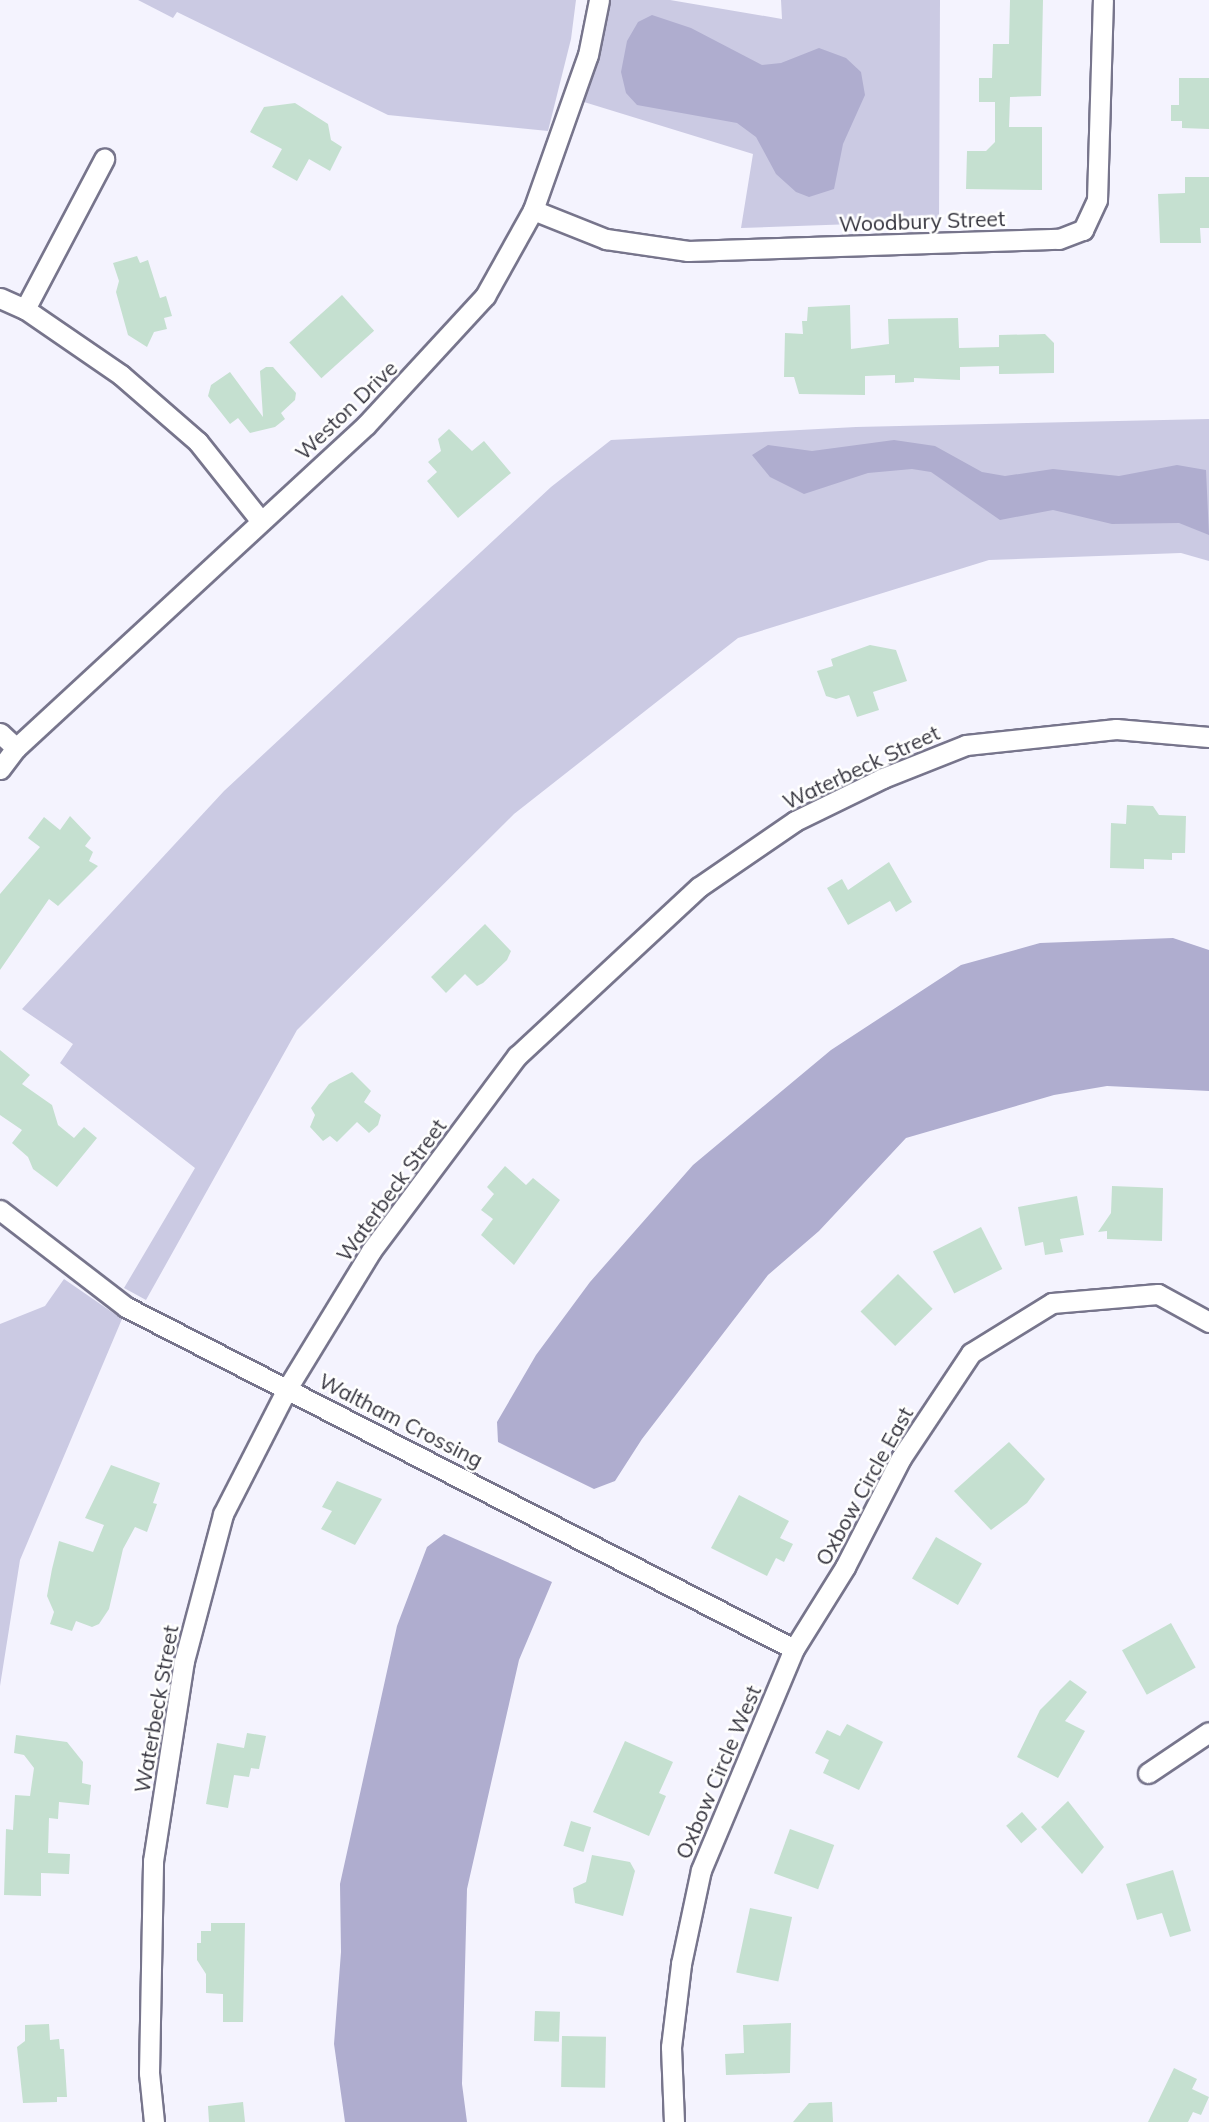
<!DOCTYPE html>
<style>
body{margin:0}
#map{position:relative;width:1209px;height:2122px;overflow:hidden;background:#f4f3fe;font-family:Mulish,sans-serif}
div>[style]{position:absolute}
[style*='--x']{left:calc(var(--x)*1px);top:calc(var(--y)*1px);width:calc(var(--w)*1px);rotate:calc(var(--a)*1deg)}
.green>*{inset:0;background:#cbcae3}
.water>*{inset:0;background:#afadcf}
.building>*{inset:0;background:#c5e0d0;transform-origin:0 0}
.roads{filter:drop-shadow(2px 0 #77758c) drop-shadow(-2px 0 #77758c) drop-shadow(0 2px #77758c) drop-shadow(0 -2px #77758c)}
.minor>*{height:19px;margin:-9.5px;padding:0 9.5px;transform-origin:9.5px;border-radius:9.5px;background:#fff}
span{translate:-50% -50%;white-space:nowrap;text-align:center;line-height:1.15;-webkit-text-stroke:5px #fff;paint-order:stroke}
.street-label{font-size:21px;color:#34333d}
</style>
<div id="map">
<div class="green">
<i style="clip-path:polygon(138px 0,576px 0,571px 39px,548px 131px,388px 115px,177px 12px,173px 18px)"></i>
<i style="clip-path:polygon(604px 0,670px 0,782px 19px,781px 0,940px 0,939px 221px,741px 228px,753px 154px,584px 102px)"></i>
<i style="clip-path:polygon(1209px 419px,1209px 561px,1181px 553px,989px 560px,738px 638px,514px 814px,297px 1030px,146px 1300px,124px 1288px,195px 1168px,60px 1063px,73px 1044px,22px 1009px,224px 791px,551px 487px,611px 440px,856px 427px)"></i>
<i style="clip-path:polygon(64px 1279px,122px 1319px,20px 1560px,0 1686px,0 1324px,45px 1306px)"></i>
</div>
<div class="water">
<i style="clip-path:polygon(652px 15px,691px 28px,762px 65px,781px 63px,819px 48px,846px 58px,861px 72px,865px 95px,843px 144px,834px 189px,809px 197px,796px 192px,776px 174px,756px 137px,737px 123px,637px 105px,626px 93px,621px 72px,627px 41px,638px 22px)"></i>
<i style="clip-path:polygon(894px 440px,935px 446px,982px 472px,1005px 476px,1053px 469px,1119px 476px,1177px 465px,1206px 470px,1209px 535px,1179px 523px,1112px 524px,1053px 510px,1000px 520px,931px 472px,912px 469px,868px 473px,804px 494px,770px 477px,752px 455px,768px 445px,812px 451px)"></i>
<i style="clip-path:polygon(1173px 938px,1209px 950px,1209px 1091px,1107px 1086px,1054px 1095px,906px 1138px,819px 1231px,768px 1275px,642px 1439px,615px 1481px,594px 1489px,498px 1442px,497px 1422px,536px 1355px,590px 1282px,693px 1165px,831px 1050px,961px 965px,1040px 943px)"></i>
<i style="clip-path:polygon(444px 1534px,552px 1582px,519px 1660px,467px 1889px,462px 2084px,467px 2122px,345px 2122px,334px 2044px,341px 1952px,340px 1884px,397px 1626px,427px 1547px)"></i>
</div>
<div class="building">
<i style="clip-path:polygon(1010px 0,1043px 0,1041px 96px,1010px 97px,1009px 127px,1042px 127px,1042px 190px,966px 189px,967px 151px,986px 151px,995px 142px,995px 102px,979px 102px,979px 78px,992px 78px,993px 44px,1009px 44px)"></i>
<i style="clip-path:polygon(1179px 78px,1209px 78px,1209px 129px,1182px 128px,1182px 121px,1171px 121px,1171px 105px,1179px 105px)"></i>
<i style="clip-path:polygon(295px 103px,328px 124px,331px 140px,342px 147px,330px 171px,309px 159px,297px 181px,272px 167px,282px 149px,250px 132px,264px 107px)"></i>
<i style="clip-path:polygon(1185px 177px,1209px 177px,1209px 228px,1200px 228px,1201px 243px,1160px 243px,1158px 194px,1185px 193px)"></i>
<i style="clip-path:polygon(137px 256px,140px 263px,148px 260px,160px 298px,166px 296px,172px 316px,164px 318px,167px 329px,154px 332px,147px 347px,128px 335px,116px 292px,119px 281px,113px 263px)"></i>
<i style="left:342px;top:295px;width:48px;height:71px;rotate:48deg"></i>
<i style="clip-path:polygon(850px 305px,851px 349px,889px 344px,888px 319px,958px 318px,959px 348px,999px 347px,999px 335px,1045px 334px,1054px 343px,1054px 373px,999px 374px,999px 366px,960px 367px,960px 380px,914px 378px,914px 382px,895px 383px,895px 375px,865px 376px,865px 395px,799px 394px,794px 377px,784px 377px,785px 333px,803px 334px,802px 321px,807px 321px,808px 307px)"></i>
<i style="clip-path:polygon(266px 367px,273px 367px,296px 393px,295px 400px,281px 413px,285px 419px,275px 427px,250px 433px,238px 418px,230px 424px,208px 396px,211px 385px,230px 372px,263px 417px,260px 371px)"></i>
<i style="clip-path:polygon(449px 429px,472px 451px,484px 441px,511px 473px,458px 518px,427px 481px,437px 472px,428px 462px,441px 451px,438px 439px)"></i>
<i style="clip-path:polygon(870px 645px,896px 650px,907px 681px,873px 692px,879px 710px,857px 717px,849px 695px,836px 699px,826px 696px,817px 671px,833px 666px,831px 659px)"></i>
<i style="clip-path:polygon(1127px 805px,1153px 806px,1159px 815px,1186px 816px,1185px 853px,1172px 853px,1172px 860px,1144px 859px,1144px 869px,1110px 868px,1111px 823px,1126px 824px)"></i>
<i style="clip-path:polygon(70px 816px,91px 838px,85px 846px,93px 852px,89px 861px,98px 866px,58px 906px,49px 899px,0 970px,0 894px,40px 847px,28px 838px,44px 817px,60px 830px)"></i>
<i style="clip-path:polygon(889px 862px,912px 902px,896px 912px,890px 901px,848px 925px,827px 888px,842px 879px,848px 890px)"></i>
<i style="clip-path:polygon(485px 924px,511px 951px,507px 960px,483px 983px,477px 986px,465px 974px,446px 993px,431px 977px)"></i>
<i style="clip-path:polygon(0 1050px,30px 1075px,22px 1084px,52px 1105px,58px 1125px,74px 1138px,84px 1127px,97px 1138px,57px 1187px,33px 1169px,28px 1157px,12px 1143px,22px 1130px,0 1115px)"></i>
<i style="clip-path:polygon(352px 1072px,371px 1091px,364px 1102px,381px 1115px,378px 1125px,369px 1133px,357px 1122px,337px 1142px,330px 1136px,323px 1141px,310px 1127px,315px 1115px,311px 1108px,329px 1084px)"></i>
<i style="clip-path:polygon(505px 1166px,526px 1185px,533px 1178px,560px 1200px,514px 1265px,481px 1235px,493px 1219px,481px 1210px,494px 1194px,487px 1187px)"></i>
<i style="clip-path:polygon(1112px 1186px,1163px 1188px,1162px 1241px,1107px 1239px,1107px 1231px,1098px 1232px,1111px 1213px)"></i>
<i style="clip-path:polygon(1077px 1196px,1084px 1235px,1060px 1239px,1063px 1252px,1045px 1255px,1043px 1242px,1025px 1246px,1018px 1207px)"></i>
<i style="left:981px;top:1227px;width:47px;height:54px;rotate:63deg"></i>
<i style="left:898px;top:1274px;width:49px;height:53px;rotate:45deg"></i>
<i style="clip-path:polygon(1009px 1442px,1045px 1479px,1027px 1503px,991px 1530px,954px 1491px)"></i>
<i style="clip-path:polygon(111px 1465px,160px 1483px,153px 1503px,157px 1504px,147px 1532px,135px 1527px,123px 1549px,109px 1609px,99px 1624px,92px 1627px,76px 1621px,72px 1631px,50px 1624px,54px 1612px,47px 1596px,52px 1569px,59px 1541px,93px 1552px,104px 1525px,85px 1518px)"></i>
<i style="clip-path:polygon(337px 1481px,382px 1499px,355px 1545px,321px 1529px,332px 1511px,322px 1507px)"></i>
<i style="clip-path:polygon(739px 1495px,789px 1521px,780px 1538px,793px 1544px,784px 1562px,776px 1558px,767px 1576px,711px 1548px)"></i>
<i style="left:936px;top:1537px;width:53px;height:48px;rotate:30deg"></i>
<i style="left:1171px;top:1623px;width:51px;height:56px;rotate:61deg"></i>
<i style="clip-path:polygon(1070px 1680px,1087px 1692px,1065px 1721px,1085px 1731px,1058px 1778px,1017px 1757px,1040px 1710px)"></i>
<i style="clip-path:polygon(847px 1724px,883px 1742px,859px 1790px,823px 1773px,829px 1760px,815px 1753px,827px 1730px,840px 1736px)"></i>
<i style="clip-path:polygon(247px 1733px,266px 1736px,259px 1769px,251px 1768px,249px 1777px,234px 1775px,228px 1808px,206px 1804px,217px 1743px,244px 1748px)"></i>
<i style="clip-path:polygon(16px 1735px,67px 1742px,83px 1762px,82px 1783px,91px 1785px,89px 1805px,59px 1802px,58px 1819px,49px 1818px,48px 1853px,70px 1854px,69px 1874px,41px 1873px,41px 1896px,4px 1895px,6px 1829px,13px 1830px,15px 1795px,30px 1796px,34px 1768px,24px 1755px,14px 1753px)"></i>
<i style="clip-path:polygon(625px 1741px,673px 1762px,659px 1793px,666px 1796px,649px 1836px,593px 1812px)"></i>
<i style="clip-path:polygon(1068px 1801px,1104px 1847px,1082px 1874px,1041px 1827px)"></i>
<i style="left:1022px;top:1812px;width:23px;height:21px;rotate:49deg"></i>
<i style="left:571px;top:1821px;width:21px;height:26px;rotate:17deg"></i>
<i style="left:790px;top:1829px;width:47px;height:47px;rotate:20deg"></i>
<i style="clip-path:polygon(592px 1855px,630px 1862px,635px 1871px,623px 1916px,575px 1903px,573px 1888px,586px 1882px)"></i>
<i style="clip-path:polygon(1173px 1870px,1191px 1931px,1170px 1937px,1162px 1913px,1137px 1920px,1126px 1884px)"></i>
<i style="left:750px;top:1908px;width:43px;height:66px;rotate:12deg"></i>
<i style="clip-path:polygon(211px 1923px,245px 1923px,243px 2022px,223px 2022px,223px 1994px,206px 1993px,206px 1974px,197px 1960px,197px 1943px,201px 1943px,201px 1931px,211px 1931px)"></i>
<i style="left:535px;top:2011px;width:25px;height:30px;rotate:2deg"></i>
<i style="clip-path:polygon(791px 2023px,790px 2073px,726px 2075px,725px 2054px,744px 2053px,743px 2025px)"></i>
<i style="clip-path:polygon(49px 2024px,50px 2040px,59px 2039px,60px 2049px,64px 2049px,67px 2097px,57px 2097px,57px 2102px,23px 2103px,17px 2047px,25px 2041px,25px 2025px)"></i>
<i style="left:562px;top:2036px;width:44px;height:51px;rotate:1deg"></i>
<i style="clip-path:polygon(1174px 2068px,1197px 2079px,1192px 2089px,1209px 2097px,1201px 2115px,1193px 2112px,1188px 2122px,1148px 2122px)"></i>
<i style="clip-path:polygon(243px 2102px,245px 2122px,209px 2122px,208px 2106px)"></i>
<i style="clip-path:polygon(832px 2102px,833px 2122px,793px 2122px,809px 2103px)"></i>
</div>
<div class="roads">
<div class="minor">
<i style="--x:533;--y:210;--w:79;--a:21.7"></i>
<i style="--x:606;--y:239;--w:83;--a:8.3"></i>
<i style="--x:688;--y:251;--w:371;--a:-1.9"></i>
<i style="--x:1059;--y:239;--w:26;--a:-21"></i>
<i style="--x:1083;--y:230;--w:33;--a:-65"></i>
<i style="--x:1097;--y:200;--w:200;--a:-88.3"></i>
<i style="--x:0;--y:298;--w:27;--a:24"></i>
<i style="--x:25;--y:309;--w:116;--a:34.5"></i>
<i style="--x:121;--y:375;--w:102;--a:41"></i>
<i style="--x:198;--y:442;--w:100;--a:51.5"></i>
<i style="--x:25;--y:309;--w:170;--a:-62.2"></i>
<i style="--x:0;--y:733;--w:22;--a:43"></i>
<i style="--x:0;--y:769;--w:26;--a:-53"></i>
<i style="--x:16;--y:748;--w:476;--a:-42.7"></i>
<i style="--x:366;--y:425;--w:176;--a:-47.3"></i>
<i style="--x:485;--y:296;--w:98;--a:-60.8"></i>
<i style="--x:533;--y:210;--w:164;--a:-70.5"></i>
<i style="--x:588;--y:55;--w:56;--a:-78.7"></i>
<i style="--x:0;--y:1210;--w:159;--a:37.6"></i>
<i style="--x:126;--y:1307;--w:750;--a:27.11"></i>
<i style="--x:1148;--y:1773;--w:73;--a:-33.9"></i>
<i style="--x:154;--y:2122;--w:49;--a:-95.8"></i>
<i style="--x:149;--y:2073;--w:212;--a:-88.9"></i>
<i style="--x:153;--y:1861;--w:202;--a:-81.2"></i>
<i style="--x:184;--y:1661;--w:152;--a:-75.1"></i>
<i style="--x:223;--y:1514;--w:143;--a:-62.9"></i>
<i style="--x:288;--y:1387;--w:159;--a:-58.6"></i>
<i style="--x:371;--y:1251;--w:244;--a:-53.2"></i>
<i style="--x:517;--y:1056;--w:248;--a:-42.9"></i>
<i style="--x:699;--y:887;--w:116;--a:-34.5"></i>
<i style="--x:795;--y:821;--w:98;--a:-26"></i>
<i style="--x:883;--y:778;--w:89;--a:-21.7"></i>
<i style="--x:966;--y:745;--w:151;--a:-6.1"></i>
<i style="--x:1116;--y:729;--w:93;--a:4.9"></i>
<i style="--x:674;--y:2122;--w:75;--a:-92.3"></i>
<i style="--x:671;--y:2047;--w:84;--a:-83.1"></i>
<i style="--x:681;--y:1964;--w:96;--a:-78"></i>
<i style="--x:701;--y:1870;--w:240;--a:-67.2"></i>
<i style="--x:794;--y:1649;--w:97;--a:-58.1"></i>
<i style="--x:845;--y:1567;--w:123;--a:-62.8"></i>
<i style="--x:901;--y:1458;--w:126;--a:-56.3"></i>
<i style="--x:971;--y:1353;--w:95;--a:-31.7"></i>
<i style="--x:1052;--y:1303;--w:106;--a:-4.9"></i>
<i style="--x:1158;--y:1294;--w:58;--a:28.8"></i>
</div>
</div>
<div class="street-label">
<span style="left:922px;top:221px;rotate:-2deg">Woodbury Street</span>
<span style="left:346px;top:410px;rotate:-44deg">Weston Drive</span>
<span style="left:861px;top:767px;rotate:-25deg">Waterbeck Street</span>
<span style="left:391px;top:1190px;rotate:-54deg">Waterbeck Street</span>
<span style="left:401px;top:1420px;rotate:27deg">Waltham Crossing</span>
<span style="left:864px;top:1486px;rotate:-61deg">Oxbow Circle East</span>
<span style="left:156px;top:1709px;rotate:-80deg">Waterbeck Street</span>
<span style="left:718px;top:1772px;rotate:-67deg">Oxbow Circle West</span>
</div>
</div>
